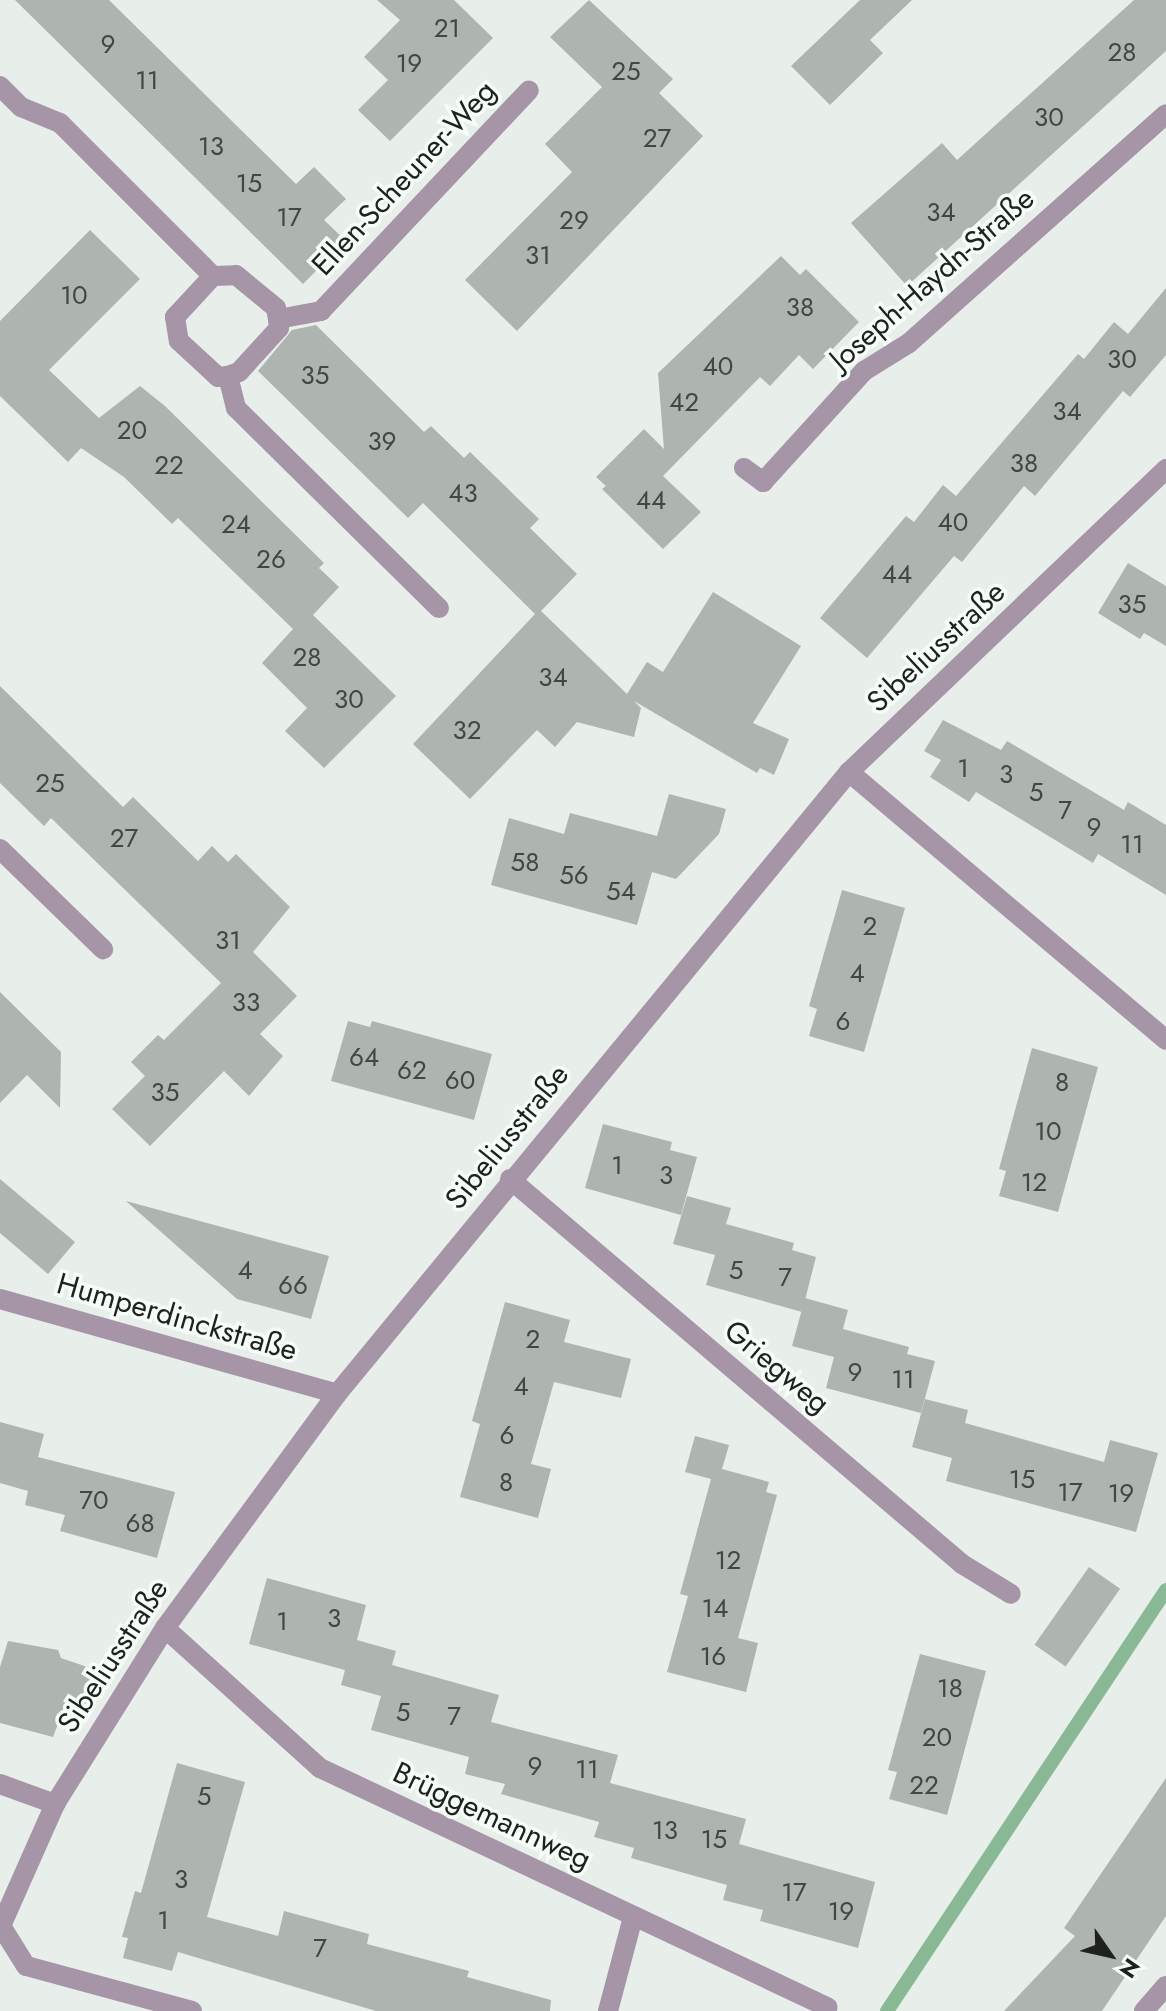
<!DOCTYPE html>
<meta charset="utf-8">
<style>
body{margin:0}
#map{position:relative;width:1166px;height:2011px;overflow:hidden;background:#e8efea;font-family:Jost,sans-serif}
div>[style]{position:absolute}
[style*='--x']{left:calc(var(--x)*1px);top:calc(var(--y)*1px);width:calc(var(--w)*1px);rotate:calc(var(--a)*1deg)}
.stream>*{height:14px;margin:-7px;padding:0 7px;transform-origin:7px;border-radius:7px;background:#89b895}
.building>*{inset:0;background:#aeb4af;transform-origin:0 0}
.street>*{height:20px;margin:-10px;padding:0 10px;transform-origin:10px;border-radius:10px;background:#a595a7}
span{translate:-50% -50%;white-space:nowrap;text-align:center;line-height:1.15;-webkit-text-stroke:7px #f6fcf7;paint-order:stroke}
.number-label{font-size:26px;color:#434643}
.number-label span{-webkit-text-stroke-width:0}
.street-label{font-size:30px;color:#1f211f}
.north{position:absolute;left:1070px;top:1915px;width:80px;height:80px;-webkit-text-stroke:6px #f6fcf7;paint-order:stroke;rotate:124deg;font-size:22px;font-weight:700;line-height:32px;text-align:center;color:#1f211f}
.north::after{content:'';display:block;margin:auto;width:28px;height:36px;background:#1f211f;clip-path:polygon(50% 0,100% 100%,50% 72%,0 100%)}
</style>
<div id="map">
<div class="stream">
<i style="--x:887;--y:2011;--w:505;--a:-56.47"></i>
</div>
<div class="building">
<i style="clip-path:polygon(15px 0,109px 0,296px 184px,314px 167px,346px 199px,324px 220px,346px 241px,303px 284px)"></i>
<i style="clip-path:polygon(377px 0,454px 0,493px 38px,390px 141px,358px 110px,388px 80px,364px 57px,400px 20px)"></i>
<i style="clip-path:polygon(589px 0,673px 79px,659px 93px,703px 136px,517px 331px,465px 280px,572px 172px,545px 144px,602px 87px,550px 37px)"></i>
<i style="clip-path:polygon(860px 0,912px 0,870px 40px,883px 53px,830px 105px,791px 66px)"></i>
<i style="clip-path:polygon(1134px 0,1166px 0,1166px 51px,907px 286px,851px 223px,942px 143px,957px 160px)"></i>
<i style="clip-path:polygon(90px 230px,140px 279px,49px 370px,99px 418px,140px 386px,165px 406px,324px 563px,319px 568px,339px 587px,313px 615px,396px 696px,324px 768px,285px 731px,307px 708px,262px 663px,293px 629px,178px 518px,172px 524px,124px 477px,81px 448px,68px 462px,0 396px,0 321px)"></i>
<i style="clip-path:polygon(781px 256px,800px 275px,806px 269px,859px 322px,813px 369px,799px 355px,770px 386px,760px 377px,663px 476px,701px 512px,663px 549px,602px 489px,606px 486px,596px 477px,644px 429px,664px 449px,658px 373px)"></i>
<i style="clip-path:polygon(1166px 288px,1166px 355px,1130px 397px,1123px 391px,1035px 496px,1024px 486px,962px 562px,954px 556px,867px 658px,820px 618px,906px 516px,914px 522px,943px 485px,956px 496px,1078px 354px,1084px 359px,1114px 322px,1128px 334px)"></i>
<i style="clip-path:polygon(316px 325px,424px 432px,431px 426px,464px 458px,470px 452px,539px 519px,530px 528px,577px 574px,541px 611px,627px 694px,647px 662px,663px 672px,713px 592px,801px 646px,753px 723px,789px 739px,774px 775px,760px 768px,757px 773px,634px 701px,641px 708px,634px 737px,577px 722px,555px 747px,537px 730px,470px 799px,413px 744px,535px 614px,423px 503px,408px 518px,258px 371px,292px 330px)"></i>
<i style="clip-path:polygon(1128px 563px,1166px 586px,1166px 646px,1144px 633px,1140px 639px,1098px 613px)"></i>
<i style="clip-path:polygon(0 686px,123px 807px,133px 797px,198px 861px,212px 846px,228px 862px,236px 854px,290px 907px,253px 952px,297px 996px,260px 1034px,283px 1056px,249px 1096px,224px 1071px,150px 1146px,112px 1109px,145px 1076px,131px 1062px,158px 1035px,164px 1040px,221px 983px,51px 818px,44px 826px,0 783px)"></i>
<i style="clip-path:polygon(943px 720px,1001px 750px,1007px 741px,1124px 810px,1128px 802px,1166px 825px,1166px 895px,1098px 854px,1093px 863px,976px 792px,969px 802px,930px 777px,941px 760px,924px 751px)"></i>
<i style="clip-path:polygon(669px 794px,726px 809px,719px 834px,676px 879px,652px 872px,637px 925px,491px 885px,509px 818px,564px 834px,570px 813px,657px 836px)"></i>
<i style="clip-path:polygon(842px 890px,905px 908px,864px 1052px,809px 1036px,817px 1009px,809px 1006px)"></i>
<i style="clip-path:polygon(0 992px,61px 1052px,60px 1108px,27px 1075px,0 1103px)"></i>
<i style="clip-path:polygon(348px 1021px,370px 1027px,372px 1021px,492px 1054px,474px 1120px,331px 1081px)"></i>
<i style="clip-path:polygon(1032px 1048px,1098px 1067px,1058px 1212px,999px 1196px,1006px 1171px,999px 1169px)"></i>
<i style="clip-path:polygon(603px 1124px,672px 1142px,670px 1150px,697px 1157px,681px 1215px,585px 1188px)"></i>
<i style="clip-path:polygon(0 1179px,75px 1242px,48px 1274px,0 1233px)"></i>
<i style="clip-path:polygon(687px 1196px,731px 1208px,726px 1224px,794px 1243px,792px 1250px,816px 1257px,802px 1312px,706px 1285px,715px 1255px,673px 1244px)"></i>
<i style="clip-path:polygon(126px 1201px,329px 1256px,311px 1319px,237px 1299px)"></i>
<i style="clip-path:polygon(805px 1298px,848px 1310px,843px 1329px,909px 1347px,907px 1354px,935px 1361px,921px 1413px,826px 1388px,834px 1357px,792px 1346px)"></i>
<i style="clip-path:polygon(505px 1302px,570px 1320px,564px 1342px,631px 1359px,621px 1398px,554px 1382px,531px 1464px,551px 1469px,538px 1518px,460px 1497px,480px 1424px,472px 1421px)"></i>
<i style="clip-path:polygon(925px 1399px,968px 1410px,965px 1423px,1104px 1462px,1110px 1440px,1158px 1453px,1136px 1532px,946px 1481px,952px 1458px,912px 1447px)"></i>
<i style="clip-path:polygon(0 1422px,44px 1434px,38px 1457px,175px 1492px,157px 1558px,60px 1531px,65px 1515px,25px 1505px,28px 1491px,0 1483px)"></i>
<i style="clip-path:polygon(695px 1436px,729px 1445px,722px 1469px,769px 1482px,766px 1492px,777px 1495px,738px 1638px,758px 1643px,746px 1692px,667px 1672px,688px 1596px,680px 1594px,711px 1479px,685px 1472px)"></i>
<i style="left:1089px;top:1567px;width:38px;height:95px;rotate:35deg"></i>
<i style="clip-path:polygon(267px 1578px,366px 1605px,357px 1640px,396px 1651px,392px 1665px,499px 1695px,491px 1722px,618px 1755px,610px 1783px,746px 1819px,739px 1844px,875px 1882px,858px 1948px,760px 1921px,763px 1910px,723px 1900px,727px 1885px,631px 1858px,634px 1848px,594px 1837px,599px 1822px,501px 1794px,505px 1784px,465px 1774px,469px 1757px,371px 1730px,381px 1696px,341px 1685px,345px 1670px,249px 1644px)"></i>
<i style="clip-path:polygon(8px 1641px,58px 1650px,61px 1658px,96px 1670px,84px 1708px,66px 1702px,53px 1737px,0 1723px,0 1667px)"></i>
<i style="clip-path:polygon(920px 1654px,986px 1671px,947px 1815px,889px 1799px,897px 1772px,888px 1770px)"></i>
<i style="clip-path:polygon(177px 1763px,245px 1782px,207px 1917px,278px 1936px,284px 1911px,369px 1934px,367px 1944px,469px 1971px,467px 1977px,551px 2000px,550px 2011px,376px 2011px,178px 1952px,172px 1971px,123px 1958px,128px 1938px,122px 1937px,135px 1891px,141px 1893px)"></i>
<i style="clip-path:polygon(1166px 1778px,1166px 1916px,1102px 2011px,1004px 2011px,1075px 1936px,1064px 1928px)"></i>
</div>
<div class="street">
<i style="--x:0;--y:86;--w:30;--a:45"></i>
<i style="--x:21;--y:107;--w:42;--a:22.3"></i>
<i style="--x:60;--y:123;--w:216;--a:45"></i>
<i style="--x:213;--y:276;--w:56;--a:132.8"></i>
<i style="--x:175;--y:317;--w:24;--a:81"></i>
<i style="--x:179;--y:341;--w:53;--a:42.7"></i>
<i style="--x:218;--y:377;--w:10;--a:-6"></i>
<i style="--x:228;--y:376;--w:33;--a:76"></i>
<i style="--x:236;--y:408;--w:285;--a:44.6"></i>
<i style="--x:213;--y:276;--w:23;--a:-2"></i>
<i style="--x:236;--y:275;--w:52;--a:39.5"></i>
<i style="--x:276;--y:308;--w:11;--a:80"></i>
<i style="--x:278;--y:319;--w:44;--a:-10.5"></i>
<i style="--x:321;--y:311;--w:303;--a:-46.7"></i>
<i style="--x:228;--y:376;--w:12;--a:-20"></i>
<i style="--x:239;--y:372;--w:59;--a:-47.7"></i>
<i style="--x:279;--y:328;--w:9;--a:-96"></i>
<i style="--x:744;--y:468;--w:24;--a:36"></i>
<i style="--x:763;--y:482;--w:150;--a:-47.7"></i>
<i style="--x:864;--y:371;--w:53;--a:-31.9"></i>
<i style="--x:909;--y:343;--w:344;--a:-41.7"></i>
<i style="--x:849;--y:772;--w:415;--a:40.2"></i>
<i style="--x:0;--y:849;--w:144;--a:44.2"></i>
<i style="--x:510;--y:1179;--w:594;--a:40.42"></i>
<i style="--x:962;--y:1564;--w:57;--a:31.5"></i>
<i style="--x:0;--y:1299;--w:350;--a:15.7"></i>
<i style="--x:165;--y:1628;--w:209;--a:42.1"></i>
<i style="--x:320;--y:1768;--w:561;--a:25.24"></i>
<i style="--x:0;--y:1784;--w:59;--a:20"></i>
<i style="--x:192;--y:2011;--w:172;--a:-164.8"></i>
<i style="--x:26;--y:1966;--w:47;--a:-122"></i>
<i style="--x:1;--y:1926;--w:133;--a:-66.1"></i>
<i style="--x:55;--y:1804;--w:208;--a:-58"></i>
<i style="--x:165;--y:1628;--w:290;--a:-53.7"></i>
<i style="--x:337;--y:1394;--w:806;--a:-50.54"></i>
<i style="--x:849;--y:772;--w:439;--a:-43.7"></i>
<i style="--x:608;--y:2011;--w:97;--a:-75.1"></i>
<i style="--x:1144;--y:2011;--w:33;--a:-49"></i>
</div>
<div class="number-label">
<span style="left:447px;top:29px">21</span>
<span style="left:108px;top:45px">9</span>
<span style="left:1122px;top:53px">28</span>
<span style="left:409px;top:64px">19</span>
<span style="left:626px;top:72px">25</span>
<span style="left:147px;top:81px">11</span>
<span style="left:1049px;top:118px">30</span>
<span style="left:657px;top:139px">27</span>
<span style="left:211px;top:147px">13</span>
<span style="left:249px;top:184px">15</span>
<span style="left:941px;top:213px">34</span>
<span style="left:289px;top:218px">17</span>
<span style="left:574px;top:221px">29</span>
<span style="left:538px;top:256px">31</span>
<span style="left:74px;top:296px">10</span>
<span style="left:800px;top:308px">38</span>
<span style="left:1122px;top:360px">30</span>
<span style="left:718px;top:367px">40</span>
<span style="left:315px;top:376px">35</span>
<span style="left:684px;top:403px">42</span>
<span style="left:1067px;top:412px">34</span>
<span style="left:132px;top:431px">20</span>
<span style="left:382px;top:442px">39</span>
<span style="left:1024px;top:464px">38</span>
<span style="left:169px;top:466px">22</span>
<span style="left:463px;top:494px">43</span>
<span style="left:651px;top:501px">44</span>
<span style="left:953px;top:523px">40</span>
<span style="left:236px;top:525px">24</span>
<span style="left:271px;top:560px">26</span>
<span style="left:897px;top:575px">44</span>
<span style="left:1132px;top:605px">35</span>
<span style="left:307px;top:658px">28</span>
<span style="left:553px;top:678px">34</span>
<span style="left:349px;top:700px">30</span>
<span style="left:467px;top:731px">32</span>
<span style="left:963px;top:769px">1</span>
<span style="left:1006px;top:775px">3</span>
<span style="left:50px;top:784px">25</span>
<span style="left:1036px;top:793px">5</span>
<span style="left:1065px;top:811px">7</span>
<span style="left:1094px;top:828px">9</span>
<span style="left:124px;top:839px">27</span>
<span style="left:1132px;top:845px">11</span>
<span style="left:525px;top:863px">58</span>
<span style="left:574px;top:876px">56</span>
<span style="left:621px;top:892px">54</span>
<span style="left:870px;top:927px">2</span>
<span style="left:228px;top:941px">31</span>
<span style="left:857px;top:974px">4</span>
<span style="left:246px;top:1003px">33</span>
<span style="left:843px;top:1022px">6</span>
<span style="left:364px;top:1058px">64</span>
<span style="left:412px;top:1071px">62</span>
<span style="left:460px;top:1081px">60</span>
<span style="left:1062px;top:1083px">8</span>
<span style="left:165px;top:1093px">35</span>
<span style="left:1048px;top:1132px">10</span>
<span style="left:617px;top:1166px">1</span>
<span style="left:666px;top:1176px">3</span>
<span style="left:1034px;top:1183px">12</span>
<span style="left:245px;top:1271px">4</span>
<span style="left:736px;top:1271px">5</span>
<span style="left:785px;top:1278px">7</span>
<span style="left:293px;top:1286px">66</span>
<span style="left:533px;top:1340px">2</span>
<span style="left:855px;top:1373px">9</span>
<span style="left:903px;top:1380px">11</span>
<span style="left:521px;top:1387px">4</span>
<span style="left:507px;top:1436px">6</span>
<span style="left:1022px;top:1480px">15</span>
<span style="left:506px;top:1483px">8</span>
<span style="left:1070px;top:1493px">17</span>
<span style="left:1121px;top:1494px">19</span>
<span style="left:94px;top:1501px">70</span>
<span style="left:140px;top:1524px">68</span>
<span style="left:728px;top:1561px">12</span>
<span style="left:715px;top:1609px">14</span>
<span style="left:334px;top:1619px">3</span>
<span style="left:282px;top:1622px">1</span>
<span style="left:713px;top:1657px">16</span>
<span style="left:950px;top:1689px">18</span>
<span style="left:403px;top:1713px">5</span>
<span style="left:454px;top:1717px">7</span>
<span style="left:937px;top:1738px">20</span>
<span style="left:535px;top:1767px">9</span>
<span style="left:587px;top:1770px">11</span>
<span style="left:924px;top:1786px">22</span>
<span style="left:204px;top:1797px">5</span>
<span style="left:665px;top:1831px">13</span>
<span style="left:714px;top:1840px">15</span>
<span style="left:181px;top:1880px">3</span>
<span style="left:794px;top:1893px">17</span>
<span style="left:841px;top:1912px">19</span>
<span style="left:163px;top:1921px">1</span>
<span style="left:320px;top:1949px">7</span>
</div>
<div class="street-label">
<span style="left:404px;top:178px;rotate:-47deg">Ellen-Scheuner-Weg</span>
<span style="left:932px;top:279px;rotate:-41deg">Joseph-Haydn-Straße</span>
<span style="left:936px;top:647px;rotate:-43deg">Sibeliusstraße</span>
<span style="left:507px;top:1137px;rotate:-51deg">Sibeliusstraße</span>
<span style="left:177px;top:1317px;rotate:16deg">Humperdinckstraße</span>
<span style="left:777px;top:1367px;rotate:40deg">Griegweg</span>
<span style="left:113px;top:1656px;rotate:-57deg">Sibeliusstraße</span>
<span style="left:492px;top:1816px;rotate:25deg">Brüggemannweg</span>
</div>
<div class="north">N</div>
</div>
